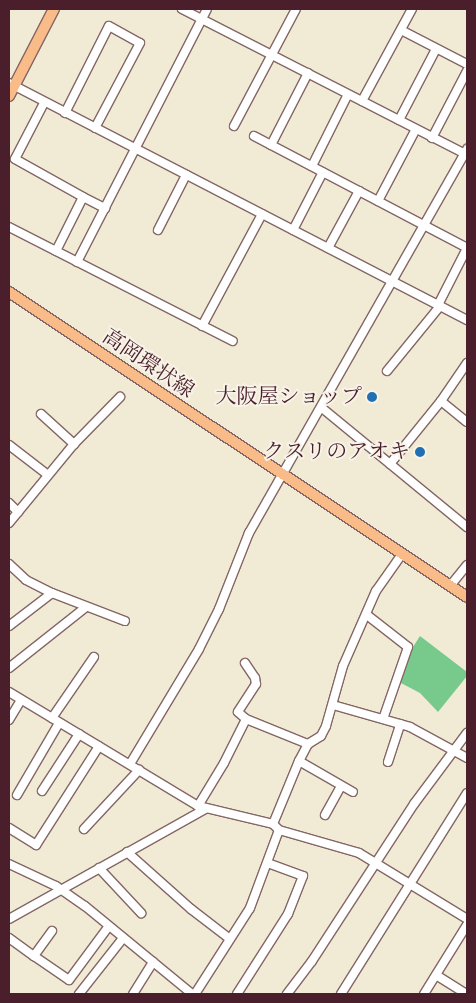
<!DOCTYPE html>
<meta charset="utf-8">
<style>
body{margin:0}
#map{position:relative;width:476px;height:1003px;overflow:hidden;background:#f1ead4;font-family:"IM FELL DW Pica","Noto Serif JP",serif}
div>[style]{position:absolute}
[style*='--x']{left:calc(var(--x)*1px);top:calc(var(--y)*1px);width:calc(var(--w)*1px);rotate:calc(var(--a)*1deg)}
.green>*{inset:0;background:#77ca8c}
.roads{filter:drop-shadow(1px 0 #846666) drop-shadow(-1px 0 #846666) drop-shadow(0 1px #846666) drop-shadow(0 -1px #846666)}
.minor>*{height:8px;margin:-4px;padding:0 4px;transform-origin:4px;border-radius:4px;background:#fff}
.major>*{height:10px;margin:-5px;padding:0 5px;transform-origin:5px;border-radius:5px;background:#f9bc89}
.dots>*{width:14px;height:14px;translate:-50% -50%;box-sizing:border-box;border:2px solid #f7f3e8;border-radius:50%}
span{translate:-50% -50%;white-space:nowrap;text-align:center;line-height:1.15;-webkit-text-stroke:4px #f7f3e8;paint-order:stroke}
.street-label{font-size:21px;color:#4a1f2b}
.poi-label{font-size:21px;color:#4a1f2b}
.right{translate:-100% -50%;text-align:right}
.frame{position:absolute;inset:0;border:10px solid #4a1f2b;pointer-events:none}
</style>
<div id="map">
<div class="green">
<i style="clip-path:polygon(420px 636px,467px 672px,467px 676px,438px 712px,420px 693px,399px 682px,413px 647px)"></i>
</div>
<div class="roads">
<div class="minor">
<i style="--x:182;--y:9;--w:320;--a:27.1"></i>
<i style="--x:401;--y:30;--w:74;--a:27.3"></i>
<i style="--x:9;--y:83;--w:516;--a:27.36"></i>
<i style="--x:362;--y:101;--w:105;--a:-61.5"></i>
<i style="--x:44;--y:103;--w:63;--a:117.4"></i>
<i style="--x:15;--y:159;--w:78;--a:29.2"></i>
<i style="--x:65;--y:113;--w:97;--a:-63.2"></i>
<i style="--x:109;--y:26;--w:35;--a:29"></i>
<i style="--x:140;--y:43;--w:96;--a:117.9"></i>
<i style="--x:399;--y:120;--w:80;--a:-62.5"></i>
<i style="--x:234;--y:126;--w:132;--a:-62.1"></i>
<i style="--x:254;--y:136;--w:241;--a:27.7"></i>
<i style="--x:432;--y:138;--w:76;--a:-62.4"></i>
<i style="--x:271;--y:145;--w:81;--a:-62.8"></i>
<i style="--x:312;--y:166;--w:80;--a:-63.4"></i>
<i style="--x:378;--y:201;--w:81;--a:-62.2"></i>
<i style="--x:9;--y:227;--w:251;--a:27"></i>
<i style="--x:158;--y:230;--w:62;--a:-63"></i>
<i style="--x:293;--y:230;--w:65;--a:-62.7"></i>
<i style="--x:328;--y:248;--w:65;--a:-61.5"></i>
<i style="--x:56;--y:251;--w:60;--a:-63.4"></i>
<i style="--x:83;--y:197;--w:25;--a:27"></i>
<i style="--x:77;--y:262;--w:284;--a:-62.8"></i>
<i style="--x:438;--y:305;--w:64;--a:-63"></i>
<i style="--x:202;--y:326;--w:127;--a:-61.8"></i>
<i style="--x:387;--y:371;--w:84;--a:-50.8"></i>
<i style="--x:441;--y:401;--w:33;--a:39"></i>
<i style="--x:322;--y:408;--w:188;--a:39.4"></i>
<i style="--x:41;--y:414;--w:45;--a:42.3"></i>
<i style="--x:9;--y:445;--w:49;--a:37.6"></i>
<i style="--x:390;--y:464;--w:81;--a:-51"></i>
<i style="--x:441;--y:401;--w:46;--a:-55.6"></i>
<i style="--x:9;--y:503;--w:13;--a:45"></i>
<i style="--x:9;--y:523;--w:102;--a:-50.6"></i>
<i style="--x:74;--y:444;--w:66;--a:-45.6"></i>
<i style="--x:9;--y:564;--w:23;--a:43"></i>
<i style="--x:26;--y:580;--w:29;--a:27"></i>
<i style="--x:52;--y:593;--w:78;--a:21"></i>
<i style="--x:450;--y:586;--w:27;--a:-51"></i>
<i style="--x:367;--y:615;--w:52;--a:38"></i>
<i style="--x:408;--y:647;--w:76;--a:109.1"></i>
<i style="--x:9;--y:626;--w:54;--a:-37.5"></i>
<i style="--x:245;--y:663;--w:18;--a:56"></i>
<i style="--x:255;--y:678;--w:6;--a:81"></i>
<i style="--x:256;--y:684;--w:33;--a:123"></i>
<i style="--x:238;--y:712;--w:11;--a:41"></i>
<i style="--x:246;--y:719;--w:67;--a:22"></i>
<i style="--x:9;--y:668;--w:98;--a:-38.4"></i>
<i style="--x:9;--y:692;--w:221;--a:31.1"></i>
<i style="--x:198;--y:806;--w:77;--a:13.5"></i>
<i style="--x:273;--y:824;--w:8;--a:45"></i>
<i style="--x:279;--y:830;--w:83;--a:16"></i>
<i style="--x:359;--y:853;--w:127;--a:31.4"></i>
<i style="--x:333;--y:705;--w:80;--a:15.9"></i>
<i style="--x:410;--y:727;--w:65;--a:28.5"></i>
<i style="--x:52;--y:718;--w:74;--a:-55.5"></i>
<i style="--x:9;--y:720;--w:23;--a:-59"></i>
<i style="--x:299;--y:761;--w:62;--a:29.9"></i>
<i style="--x:388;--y:762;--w:40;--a:-72"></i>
<i style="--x:130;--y:764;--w:134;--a:-59"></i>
<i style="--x:199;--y:649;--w:45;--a:-63.4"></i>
<i style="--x:219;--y:609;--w:82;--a:-68.5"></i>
<i style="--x:249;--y:533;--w:442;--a:-60.4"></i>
<i style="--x:42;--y:791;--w:68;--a:-57"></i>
<i style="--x:17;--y:795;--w:83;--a:-59.7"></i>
<i style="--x:198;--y:806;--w:50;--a:-58.8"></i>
<i style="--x:224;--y:763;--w:49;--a:-63.4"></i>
<i style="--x:325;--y:815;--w:33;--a:-61"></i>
<i style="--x:273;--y:824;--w:68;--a:-67.6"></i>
<i style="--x:299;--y:761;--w:19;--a:-62"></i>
<i style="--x:308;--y:744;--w:15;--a:-32"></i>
<i style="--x:321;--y:736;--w:11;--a:-63"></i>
<i style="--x:326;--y:726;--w:62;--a:-74.2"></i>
<i style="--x:343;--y:666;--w:82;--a:-66.3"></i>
<i style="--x:376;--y:591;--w:45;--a:-54.9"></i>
<i style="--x:9;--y:828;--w:32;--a:32"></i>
<i style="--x:36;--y:845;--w:117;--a:-57.5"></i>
<i style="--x:84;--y:829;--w:81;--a:-47"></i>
<i style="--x:127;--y:852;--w:86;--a:41.7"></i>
<i style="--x:191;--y:909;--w:49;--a:37.6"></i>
<i style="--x:9;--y:864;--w:52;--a:25.1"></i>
<i style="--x:56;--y:886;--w:35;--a:35"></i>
<i style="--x:85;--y:906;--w:139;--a:39.4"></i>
<i style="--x:99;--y:868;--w:62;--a:47"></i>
<i style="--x:9;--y:919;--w:225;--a:-29.3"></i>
<i style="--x:52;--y:931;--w:31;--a:126"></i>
<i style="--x:34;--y:956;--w:42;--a:34.4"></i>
<i style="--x:69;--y:980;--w:67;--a:-53.5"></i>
<i style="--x:9;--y:938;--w:31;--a:36"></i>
<i style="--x:436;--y:975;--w:36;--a:32"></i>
<i style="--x:79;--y:994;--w:71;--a:-51.8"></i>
<i style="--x:133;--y:994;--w:38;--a:-58"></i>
<i style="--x:195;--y:994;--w:102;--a:-57.4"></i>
<i style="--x:250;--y:908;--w:83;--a:-69.6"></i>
<i style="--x:237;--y:994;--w:95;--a:-57.5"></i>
<i style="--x:288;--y:914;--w:41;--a:-68.5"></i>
<i style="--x:303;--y:876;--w:37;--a:-160"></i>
<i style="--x:287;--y:994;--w:41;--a:-52.9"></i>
<i style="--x:312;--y:961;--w:187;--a:-57"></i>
<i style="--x:414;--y:804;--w:89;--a:-53.3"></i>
<i style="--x:341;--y:994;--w:237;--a:-57.9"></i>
<i style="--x:424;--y:994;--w:81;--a:-58.1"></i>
</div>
<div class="major">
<i style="--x:9;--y:96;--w:98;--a:-62.7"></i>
<i style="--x:9;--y:292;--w:550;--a:33.66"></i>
</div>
</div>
<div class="dots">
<i style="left:372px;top:397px;background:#1f6fb2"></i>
<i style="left:420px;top:452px;background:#1f6fb2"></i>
</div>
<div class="street-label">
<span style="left:148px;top:364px;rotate:34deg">高岡環状線</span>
</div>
<div class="poi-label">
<span class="right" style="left:362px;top:397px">大阪屋ショップ</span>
<span class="right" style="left:410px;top:452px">クスリのアオキ</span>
</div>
<div class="frame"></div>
</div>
